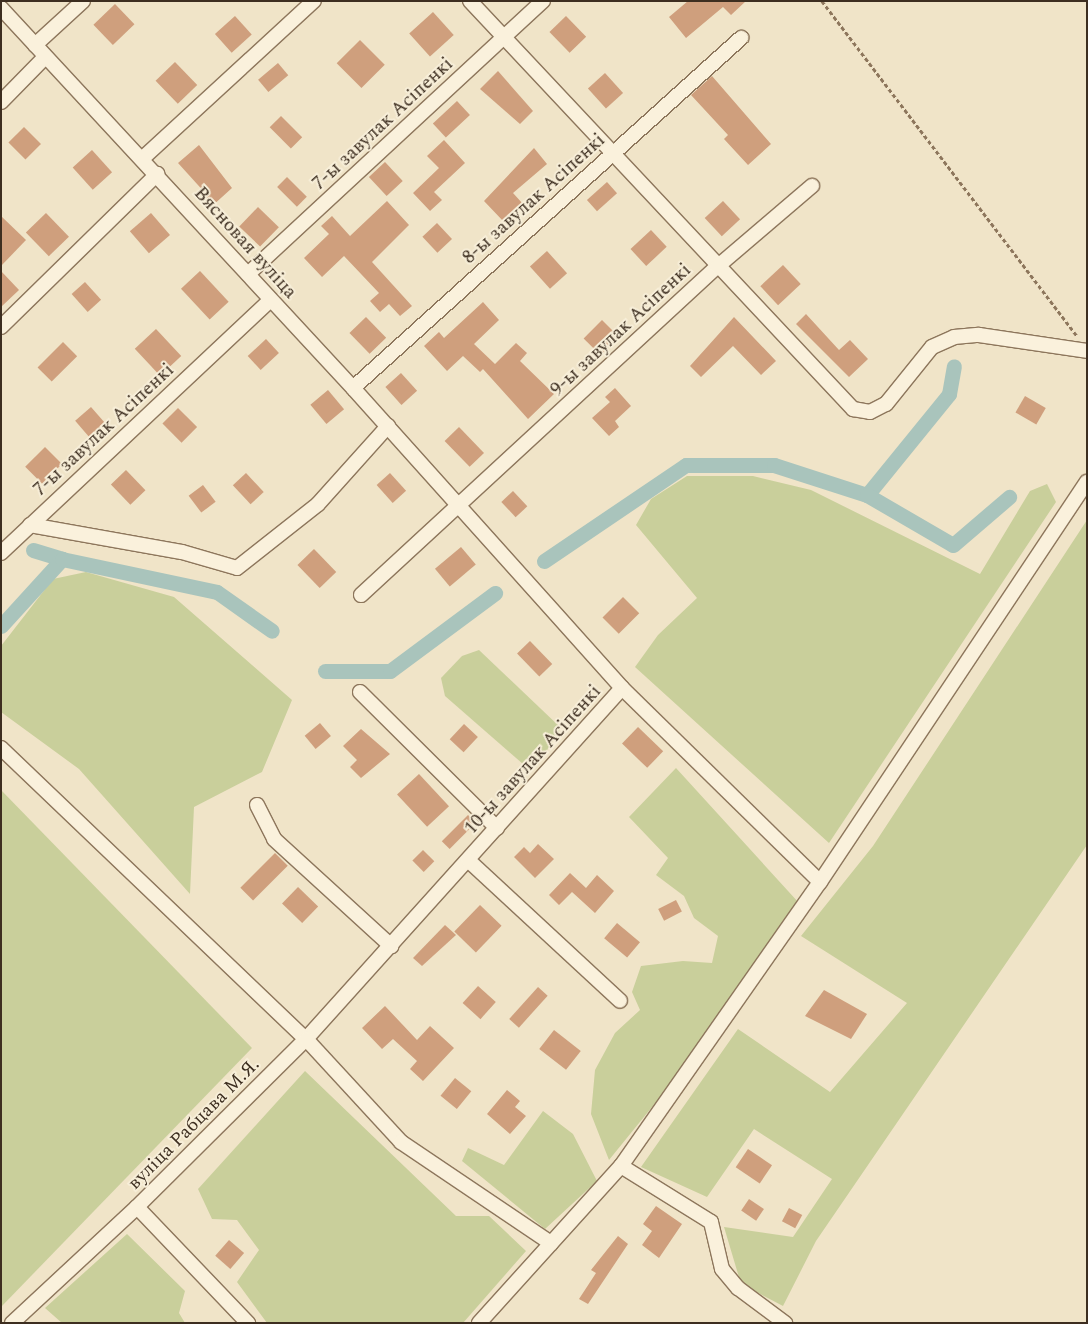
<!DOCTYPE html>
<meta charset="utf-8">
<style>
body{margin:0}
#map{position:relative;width:1088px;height:1324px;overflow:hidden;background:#f0e4c8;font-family:Spectral,serif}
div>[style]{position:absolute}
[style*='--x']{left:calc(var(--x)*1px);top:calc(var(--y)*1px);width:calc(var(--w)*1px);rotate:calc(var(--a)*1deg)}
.green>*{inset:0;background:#c9cf9b}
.canal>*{height:15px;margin:-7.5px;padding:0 7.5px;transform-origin:7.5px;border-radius:7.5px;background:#a9c4bc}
.building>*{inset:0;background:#cf9f7d;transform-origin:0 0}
.path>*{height:2.5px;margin-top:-1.25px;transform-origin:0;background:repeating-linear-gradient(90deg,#8d765c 0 4px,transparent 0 6.5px)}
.roads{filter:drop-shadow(1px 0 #8d765c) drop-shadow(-1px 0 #8d765c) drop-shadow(0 1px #8d765c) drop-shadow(0 -1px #8d765c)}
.minor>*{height:14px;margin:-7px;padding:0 7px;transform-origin:7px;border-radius:7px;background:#faf1dc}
span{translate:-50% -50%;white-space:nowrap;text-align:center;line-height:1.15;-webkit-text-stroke:4px #f7eed8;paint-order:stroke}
.street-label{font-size:19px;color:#3d2e20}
.frame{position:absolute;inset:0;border:2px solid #3d2e20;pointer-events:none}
</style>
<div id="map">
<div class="green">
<i style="clip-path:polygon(687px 476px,753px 476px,811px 490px,980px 574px,1030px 491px,1047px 484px,1056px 502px,829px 843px,635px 667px,658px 635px,697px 598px,636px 525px,651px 499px)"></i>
<i style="clip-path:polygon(1087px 520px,1087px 845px,816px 1241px,783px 1306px,741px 1284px,724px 1227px,793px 1237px,832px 1179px,754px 1129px,707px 1197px,641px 1167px,738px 1029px,830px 1092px,907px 1003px,801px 936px,873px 846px)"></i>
<i style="clip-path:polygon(86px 572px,174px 597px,292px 700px,262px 772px,194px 807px,190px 894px,79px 769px,1px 712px,1px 646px,53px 579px)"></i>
<i style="clip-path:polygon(479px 650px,561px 728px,546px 752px,523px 764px,445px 696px,441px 678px,462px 656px)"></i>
<i style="clip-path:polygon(676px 768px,799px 903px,678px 1075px,609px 1160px,591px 1114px,595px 1070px,615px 1033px,640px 1010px,632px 992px,641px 966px,683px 961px,712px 963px,718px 936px,694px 918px,684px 896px,656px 875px,668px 858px,629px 817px)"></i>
<i style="clip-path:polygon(1px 790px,252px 1048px,1px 1307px)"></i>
<i style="clip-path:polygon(305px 1071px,456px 1216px,489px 1216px,526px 1251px,463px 1323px,267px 1323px,237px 1282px,259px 1250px,237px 1220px,212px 1219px,198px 1189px)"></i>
<i style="clip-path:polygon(543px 1111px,573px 1134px,597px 1181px,545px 1229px,462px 1161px,468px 1148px,504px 1165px)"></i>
<i style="clip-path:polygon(127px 1234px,185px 1291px,179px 1313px,185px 1323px,62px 1323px,45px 1308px)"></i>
</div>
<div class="canal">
<i style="--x:867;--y:495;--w:130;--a:-50.9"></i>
<i style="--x:949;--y:394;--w:28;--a:-80"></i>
<i style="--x:33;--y:550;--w:30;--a:17"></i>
<i style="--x:544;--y:561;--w:171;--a:-34.1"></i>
<i style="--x:686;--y:465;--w:88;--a:0"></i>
<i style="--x:774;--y:465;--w:98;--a:17.9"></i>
<i style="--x:867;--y:495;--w:99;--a:30.2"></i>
<i style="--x:953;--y:545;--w:74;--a:-40.6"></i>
<i style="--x:1;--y:626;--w:91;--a:-47.7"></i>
<i style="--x:62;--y:559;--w:158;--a:12"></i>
<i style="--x:217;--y:592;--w:67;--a:35.3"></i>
<i style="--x:325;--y:671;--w:65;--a:0"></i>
<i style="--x:390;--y:671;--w:131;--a:-36.6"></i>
</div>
<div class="building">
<i style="clip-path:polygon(688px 1px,746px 1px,731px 15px,723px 7px,686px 38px,669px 17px)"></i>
<i style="left:115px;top:4px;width:28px;height:30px;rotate:46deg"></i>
<i style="left:433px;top:12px;width:31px;height:32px;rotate:48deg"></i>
<i style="left:235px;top:16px;width:25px;height:27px;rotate:48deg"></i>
<i style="left:566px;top:16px;width:29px;height:23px;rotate:46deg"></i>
<i style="left:360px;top:40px;width:35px;height:33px;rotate:45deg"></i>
<i style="left:175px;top:62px;width:32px;height:27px;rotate:46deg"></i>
<i style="left:278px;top:63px;width:16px;height:26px;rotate:50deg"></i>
<i style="clip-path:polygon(498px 71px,533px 111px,520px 124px,480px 89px)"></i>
<i style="left:605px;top:73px;width:27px;height:23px;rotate:48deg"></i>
<i style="clip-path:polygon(712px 76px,771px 144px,748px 165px,724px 139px,728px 135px,691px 95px)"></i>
<i style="left:457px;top:101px;width:19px;height:33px;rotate:47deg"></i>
<i style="left:281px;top:116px;width:30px;height:16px;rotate:45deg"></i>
<i style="left:24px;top:127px;width:24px;height:22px;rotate:45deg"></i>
<i style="clip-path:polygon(444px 140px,465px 163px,434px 192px,442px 200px,430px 211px,413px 193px,439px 168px,427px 156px)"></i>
<i style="clip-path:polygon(199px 145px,232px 188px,211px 207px,203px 198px,207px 195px,178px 163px)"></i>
<i style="clip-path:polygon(534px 148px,547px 164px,513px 193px,523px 204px,504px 222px,484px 201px)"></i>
<i style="left:92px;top:150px;width:30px;height:26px;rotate:48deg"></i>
<i style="left:385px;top:162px;width:26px;height:22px;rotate:47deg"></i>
<i style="left:287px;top:177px;width:28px;height:14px;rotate:45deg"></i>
<i style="left:607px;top:182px;width:15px;height:27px;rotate:48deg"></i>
<i style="clip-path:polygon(387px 201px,409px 225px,372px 262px,412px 306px,400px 316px,389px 304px,380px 312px,370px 301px,379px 293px,344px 256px,322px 277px,304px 258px,329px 234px,321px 226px,332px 216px,350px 236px)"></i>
<i style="left:723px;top:201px;width:25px;height:25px;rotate:47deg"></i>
<i style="left:258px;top:207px;width:29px;height:27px;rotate:44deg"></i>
<i style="left:46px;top:213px;width:33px;height:28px;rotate:46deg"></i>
<i style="left:151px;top:213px;width:29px;height:28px;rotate:49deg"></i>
<i style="clip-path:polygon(1px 216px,26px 240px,1px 266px)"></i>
<i style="left:437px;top:223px;width:22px;height:20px;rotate:47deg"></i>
<i style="left:651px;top:230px;width:23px;height:28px;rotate:47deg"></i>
<i style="left:547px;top:251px;width:30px;height:23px;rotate:48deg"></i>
<i style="left:783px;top:265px;width:26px;height:31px;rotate:47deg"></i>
<i style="clip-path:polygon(1px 271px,19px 290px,1px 307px)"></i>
<i style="left:200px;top:271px;width:42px;height:26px;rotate:47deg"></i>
<i style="left:85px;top:282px;width:24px;height:18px;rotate:48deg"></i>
<i style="clip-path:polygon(483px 302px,499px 320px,474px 344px,495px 364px,516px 343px,527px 353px,520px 361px,554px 394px,528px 419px,483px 369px,480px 372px,463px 356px,447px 371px,424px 346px,439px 332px,444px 338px)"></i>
<i style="clip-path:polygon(806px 314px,839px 350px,850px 340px,868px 359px,849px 377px,796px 324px)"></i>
<i style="left:366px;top:317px;width:29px;height:23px;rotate:46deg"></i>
<i style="clip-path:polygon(734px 317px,776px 361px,761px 375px,733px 346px,701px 377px,690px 366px)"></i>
<i style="left:602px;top:320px;width:24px;height:26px;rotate:45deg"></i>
<i style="left:156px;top:329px;width:37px;height:29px;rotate:47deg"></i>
<i style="left:266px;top:339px;width:19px;height:25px;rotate:47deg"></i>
<i style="left:63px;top:342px;width:20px;height:36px;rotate:45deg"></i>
<i style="left:401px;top:373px;width:24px;height:21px;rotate:48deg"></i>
<i style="clip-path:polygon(615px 388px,631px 406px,615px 421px,619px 427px,609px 436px,592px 418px,610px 402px,605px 397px)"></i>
<i style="left:328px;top:390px;width:25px;height:23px;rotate:50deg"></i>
<i style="left:1025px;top:396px;width:24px;height:19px;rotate:30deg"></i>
<i style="left:91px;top:407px;width:21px;height:21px;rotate:49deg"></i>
<i style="left:178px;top:408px;width:27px;height:22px;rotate:45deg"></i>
<i style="left:459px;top:427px;width:36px;height:20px;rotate:46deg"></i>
<i style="left:45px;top:447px;width:24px;height:28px;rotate:45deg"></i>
<i style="left:126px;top:470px;width:28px;height:21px;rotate:46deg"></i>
<i style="left:246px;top:473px;width:26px;height:18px;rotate:47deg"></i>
<i style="left:390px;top:473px;width:24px;height:18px;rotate:48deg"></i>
<i style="left:203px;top:485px;width:21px;height:18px;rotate:53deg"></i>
<i style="left:513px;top:491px;width:21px;height:16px;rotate:47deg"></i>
<i style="left:461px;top:547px;width:23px;height:34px;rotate:50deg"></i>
<i style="left:314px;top:549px;width:32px;height:23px;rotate:46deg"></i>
<i style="left:623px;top:597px;width:23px;height:29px;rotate:45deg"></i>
<i style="left:530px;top:641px;width:32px;height:18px;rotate:46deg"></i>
<i style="left:320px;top:723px;width:17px;height:20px;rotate:50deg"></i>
<i style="left:464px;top:724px;width:19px;height:21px;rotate:43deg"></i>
<i style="left:638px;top:727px;width:35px;height:23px;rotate:44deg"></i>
<i style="clip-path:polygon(361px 729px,390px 754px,361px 778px,350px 767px,357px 760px,343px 746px)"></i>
<i style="left:419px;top:774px;width:44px;height:30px;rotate:47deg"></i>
<i style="left:468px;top:815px;width:11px;height:37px;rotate:45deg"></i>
<i style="clip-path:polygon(538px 844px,554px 859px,535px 878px,514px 857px,524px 847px,530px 853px)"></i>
<i style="left:423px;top:850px;width:16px;height:15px;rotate:45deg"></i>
<i style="left:275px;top:853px;width:18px;height:49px;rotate:45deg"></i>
<i style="clip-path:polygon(570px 873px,586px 888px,597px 875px,614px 891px,595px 913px,572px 892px,559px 905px,549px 895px)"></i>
<i style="left:298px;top:887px;width:28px;height:23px;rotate:44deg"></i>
<i style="left:676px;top:900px;width:13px;height:20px;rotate:63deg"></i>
<i style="left:480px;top:905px;width:30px;height:37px;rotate:44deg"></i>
<i style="left:617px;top:923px;width:30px;height:20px;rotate:40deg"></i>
<i style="clip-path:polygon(445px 925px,456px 935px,422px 966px,413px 958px)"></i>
<i style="left:478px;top:986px;width:24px;height:23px;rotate:42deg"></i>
<i style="left:538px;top:987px;width:13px;height:43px;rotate:42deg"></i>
<i style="clip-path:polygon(824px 990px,867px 1014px,851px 1039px,805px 1016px)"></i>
<i style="clip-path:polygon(385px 1006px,417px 1040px,430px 1026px,454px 1048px,423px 1081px,410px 1069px,417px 1061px,393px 1039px,382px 1049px,362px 1028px)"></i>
<i style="left:554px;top:1030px;width:34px;height:24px;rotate:38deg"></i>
<i style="left:455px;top:1078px;width:21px;height:23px;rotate:39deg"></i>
<i style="clip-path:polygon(507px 1090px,520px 1101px,515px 1107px,526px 1116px,510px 1134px,487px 1114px)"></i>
<i style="left:748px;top:1149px;width:29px;height:22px;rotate:34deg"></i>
<i style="left:749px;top:1199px;width:18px;height:14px;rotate:34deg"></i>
<i style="clip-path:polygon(656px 1206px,682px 1224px,659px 1258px,642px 1245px,652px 1231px,643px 1224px)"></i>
<i style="left:789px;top:1208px;width:15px;height:15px;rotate:28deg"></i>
<i style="clip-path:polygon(618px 1236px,628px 1244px,588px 1304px,579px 1299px,596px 1273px,591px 1270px)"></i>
<i style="left:229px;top:1240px;width:20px;height:21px;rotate:41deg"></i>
</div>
<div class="path">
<i style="--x:822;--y:1;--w:421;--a:52.7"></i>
</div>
<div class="roads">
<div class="minor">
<i style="--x:470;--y:1;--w:560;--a:46.81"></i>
<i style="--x:853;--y:409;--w:17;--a:10"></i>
<i style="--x:870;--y:412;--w:18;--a:-27"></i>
<i style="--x:886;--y:404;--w:73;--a:-51.1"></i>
<i style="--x:932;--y:347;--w:24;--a:-24"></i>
<i style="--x:954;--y:337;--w:25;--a:-5"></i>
<i style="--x:979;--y:335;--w:109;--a:8.4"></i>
<i style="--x:1;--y:8;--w:518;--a:47.19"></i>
<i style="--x:353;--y:388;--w:403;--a:48.1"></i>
<i style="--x:622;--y:688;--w:472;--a:132"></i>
<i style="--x:306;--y:1039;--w:238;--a:135.2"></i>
<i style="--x:137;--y:1207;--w:171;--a:137.1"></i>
<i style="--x:35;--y:45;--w:65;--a:-42.5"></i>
<i style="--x:1;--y:102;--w:63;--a:-45.6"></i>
<i style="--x:143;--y:158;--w:232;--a:-42.6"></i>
<i style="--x:248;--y:274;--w:402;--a:-42.8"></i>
<i style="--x:1;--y:327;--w:219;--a:-44.4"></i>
<i style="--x:353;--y:388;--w:523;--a:-42.05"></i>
<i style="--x:30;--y:525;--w:154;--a:10.1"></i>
<i style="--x:182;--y:552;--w:57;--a:16.2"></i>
<i style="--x:237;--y:568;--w:103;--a:-38.3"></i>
<i style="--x:318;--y:504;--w:105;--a:-48.1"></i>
<i style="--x:1;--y:553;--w:369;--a:-43.2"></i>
<i style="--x:361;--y:595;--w:484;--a:-42.7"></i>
<i style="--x:717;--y:267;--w:125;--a:-40.5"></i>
<i style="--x:622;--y:688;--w:277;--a:44.4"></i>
<i style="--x:360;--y:692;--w:193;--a:44.8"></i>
<i style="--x:1;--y:748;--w:422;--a:43.7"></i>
<i style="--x:306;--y:1039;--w:140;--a:47.3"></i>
<i style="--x:401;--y:1142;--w:181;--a:34"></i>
<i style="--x:257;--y:805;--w:38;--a:63"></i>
<i style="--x:274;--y:839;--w:159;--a:42.4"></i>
<i style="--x:468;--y:860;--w:207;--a:42.8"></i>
<i style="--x:621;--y:1166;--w:106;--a:31.9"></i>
<i style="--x:711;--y:1222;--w:48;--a:76.8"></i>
<i style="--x:722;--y:1269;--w:25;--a:50"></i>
<i style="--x:738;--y:1288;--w:59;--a:36.7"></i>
<i style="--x:137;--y:1207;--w:161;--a:46.3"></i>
<i style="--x:479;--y:1323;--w:212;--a:-47.9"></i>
<i style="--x:621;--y:1166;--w:347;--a:-55"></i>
<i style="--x:820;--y:882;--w:481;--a:-56.3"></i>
</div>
</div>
<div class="street-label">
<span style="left:383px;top:124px;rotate:-43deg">7-ы завулак Асіпенкі</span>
<span style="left:534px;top:199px;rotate:-42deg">8-ы завулак Асіпенкі</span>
<span style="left:245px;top:243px;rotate:48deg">Вясновая вуліца</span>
<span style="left:621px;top:330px;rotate:-43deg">9-ы завулак Асіпенкі</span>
<span style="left:104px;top:430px;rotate:-43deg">7-ы завулак Асіпенкі</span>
<span style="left:533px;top:760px;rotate:-48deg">10-ы завулак Асіпенкі</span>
<span style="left:194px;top:1124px;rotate:-45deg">вуліца Рабцава М.Я.</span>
</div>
<div class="frame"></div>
</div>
